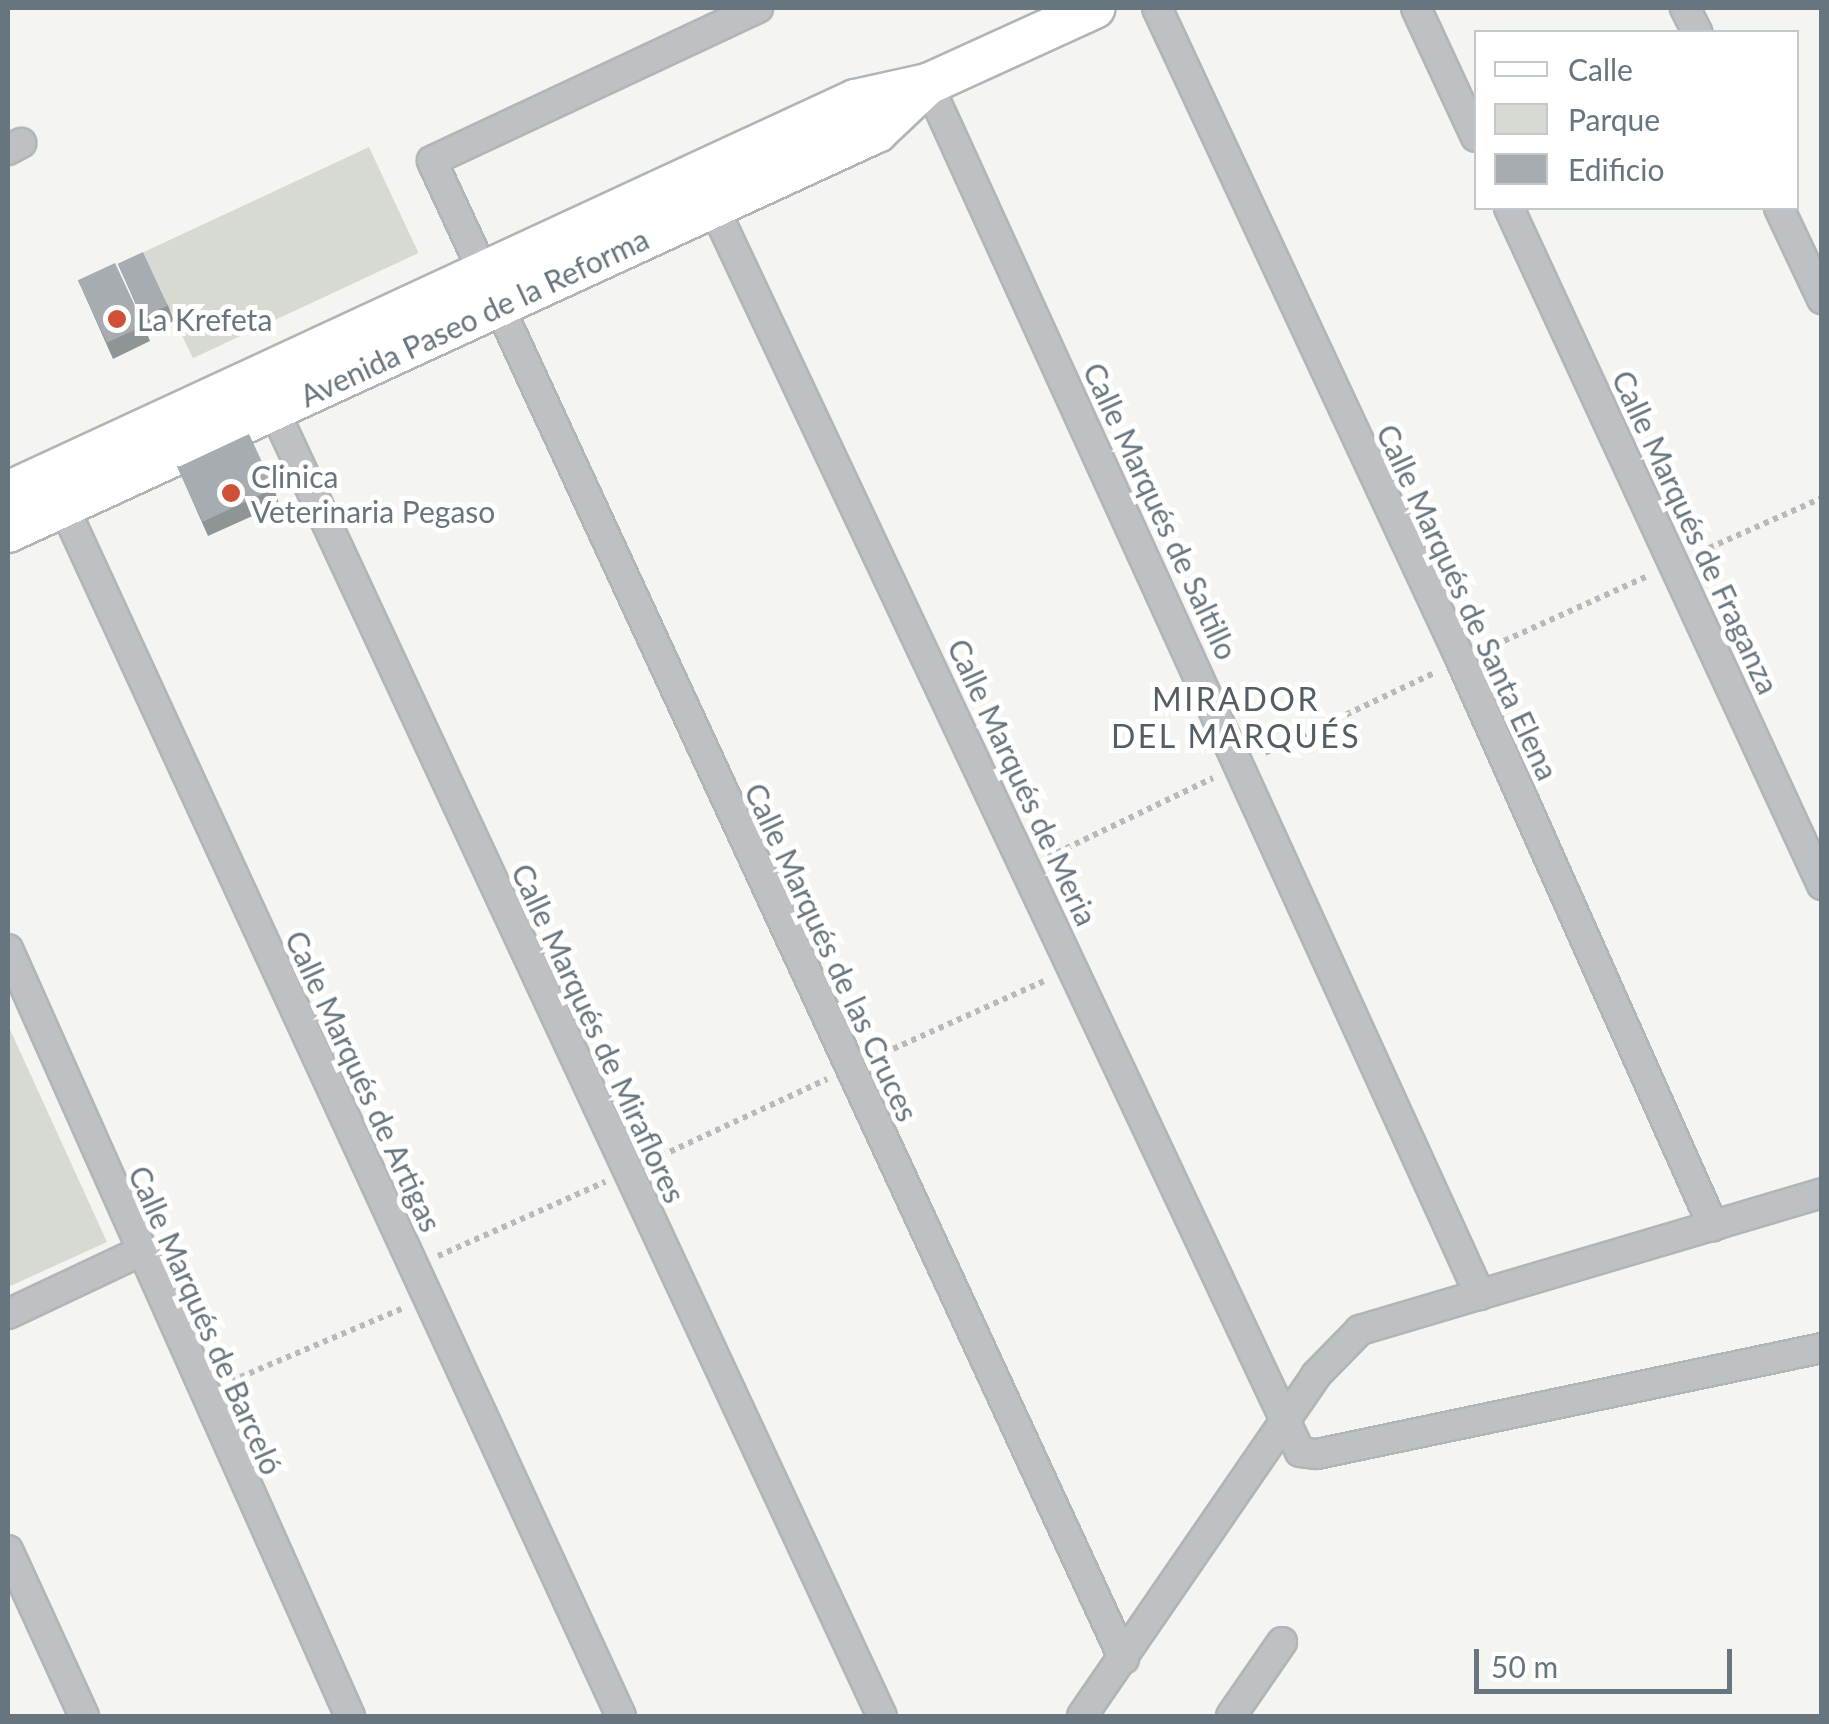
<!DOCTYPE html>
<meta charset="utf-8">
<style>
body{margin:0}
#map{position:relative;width:1829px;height:1724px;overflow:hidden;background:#f4f4f1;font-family:Lato,sans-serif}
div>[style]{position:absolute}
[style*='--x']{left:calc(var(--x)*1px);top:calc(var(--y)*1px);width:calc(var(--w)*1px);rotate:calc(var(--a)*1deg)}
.green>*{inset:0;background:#d6dad2;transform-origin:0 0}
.path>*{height:6px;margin-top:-3px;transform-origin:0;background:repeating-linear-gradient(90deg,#b7babc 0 5px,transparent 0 10px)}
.roads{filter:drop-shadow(2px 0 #b0b5b8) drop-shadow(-2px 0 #b0b5b8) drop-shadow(0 2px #b0b5b8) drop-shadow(0 -2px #b0b5b8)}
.street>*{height:28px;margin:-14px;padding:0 14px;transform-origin:14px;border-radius:14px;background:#bec1c4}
.secondary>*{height:40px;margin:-20px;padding:0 20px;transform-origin:20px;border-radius:20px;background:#fff}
.wall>*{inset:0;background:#8f9497}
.building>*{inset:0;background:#a6acb0;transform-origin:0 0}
.dots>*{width:28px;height:28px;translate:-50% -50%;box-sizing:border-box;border:5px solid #fff;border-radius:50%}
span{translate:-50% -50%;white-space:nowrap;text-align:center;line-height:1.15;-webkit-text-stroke:10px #fff;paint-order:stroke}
.street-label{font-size:30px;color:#67757e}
.poi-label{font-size:30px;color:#67757e}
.left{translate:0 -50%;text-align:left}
.neighbourhood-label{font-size:32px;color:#535e64;letter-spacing:2.5px}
.frame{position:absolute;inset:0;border:10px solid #67757e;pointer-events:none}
.legend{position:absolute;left:1474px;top:30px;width:325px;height:180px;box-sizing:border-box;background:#fff;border:2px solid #c2c8cb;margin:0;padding:12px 18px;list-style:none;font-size:30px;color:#67757e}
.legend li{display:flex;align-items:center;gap:20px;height:50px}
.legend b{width:50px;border:2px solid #c2c8cb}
.scale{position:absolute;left:1474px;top:1649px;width:258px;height:45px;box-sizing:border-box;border:5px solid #67757e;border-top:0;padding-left:12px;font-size:30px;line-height:35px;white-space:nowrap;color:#67757e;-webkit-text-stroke:8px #fff;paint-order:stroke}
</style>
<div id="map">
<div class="green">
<i style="left:369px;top:147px;width:117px;height:249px;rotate:65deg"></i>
<i style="clip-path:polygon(8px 1025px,107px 1242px,8px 1287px)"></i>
</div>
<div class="path">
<i style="--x:1700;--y:552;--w:133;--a:-23.9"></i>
<i style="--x:1486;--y:649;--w:178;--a:-24.3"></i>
<i style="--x:1265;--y:753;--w:187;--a:-25.3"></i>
<i style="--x:1048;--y:857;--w:183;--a:-25.6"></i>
<i style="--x:875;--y:1057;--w:188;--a:-24.2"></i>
<i style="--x:652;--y:1160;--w:193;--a:-24.8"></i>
<i style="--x:438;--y:1256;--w:183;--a:-23.9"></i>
<i style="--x:231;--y:1381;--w:188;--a:-22.9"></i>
</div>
<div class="roads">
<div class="street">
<i style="--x:758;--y:8;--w:360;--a:154.9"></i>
<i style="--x:432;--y:161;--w:1650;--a:65.21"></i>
<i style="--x:1157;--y:8;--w:719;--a:65"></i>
<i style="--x:1461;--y:660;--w:620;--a:66"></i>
<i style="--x:1416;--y:8;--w:142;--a:65.1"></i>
<i style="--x:1685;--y:8;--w:27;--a:63"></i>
<i style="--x:928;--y:84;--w:1331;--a:65.5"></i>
<i style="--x:8;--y:150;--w:15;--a:-28"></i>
<i style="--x:708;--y:195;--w:1389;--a:64.78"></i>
<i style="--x:1300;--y:1452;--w:17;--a:7"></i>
<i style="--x:1317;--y:1454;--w:516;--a:-11.85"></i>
<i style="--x:1509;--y:208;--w:746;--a:65.19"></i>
<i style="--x:1779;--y:208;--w:101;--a:64.7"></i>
<i style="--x:267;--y:395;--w:1457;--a:65.04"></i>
<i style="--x:57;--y:492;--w:1348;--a:65.26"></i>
<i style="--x:8;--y:949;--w:840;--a:65.97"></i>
<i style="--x:8;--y:1314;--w:145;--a:-25.3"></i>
<i style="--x:8;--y:1550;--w:183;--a:65.4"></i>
<i style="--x:1082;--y:1716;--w:414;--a:-55.5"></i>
<i style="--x:1316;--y:1375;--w:63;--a:-45.6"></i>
<i style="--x:1360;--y:1330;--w:482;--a:-16.5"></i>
<i style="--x:1231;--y:1716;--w:90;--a:-55.4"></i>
</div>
<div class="secondary">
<i style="--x:8;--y:492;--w:933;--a:-24.84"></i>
<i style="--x:855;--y:100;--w:75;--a:-12.4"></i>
<i style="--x:928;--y:84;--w:183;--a:-24.5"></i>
<i style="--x:8;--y:532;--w:957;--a:-24.72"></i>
<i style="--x:877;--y:132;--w:70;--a:-43.3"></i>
</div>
</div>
<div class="wall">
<i style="clip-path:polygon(118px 264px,168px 305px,174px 321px,148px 332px)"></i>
<i style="clip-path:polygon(78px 280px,144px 326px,150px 341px,113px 359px)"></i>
<i style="clip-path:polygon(177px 466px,274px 488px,279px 504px,208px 536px)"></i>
</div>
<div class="building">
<i style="left:143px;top:252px;width:59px;height:28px;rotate:65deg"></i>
<i style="left:115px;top:263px;width:69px;height:41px;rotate:65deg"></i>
<i style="left:249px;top:434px;width:60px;height:79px;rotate:65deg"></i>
</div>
<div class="dots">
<i style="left:117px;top:319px;background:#cd5037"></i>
<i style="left:231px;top:493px;background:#cd5037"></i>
</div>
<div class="street-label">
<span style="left:474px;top:317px;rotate:-25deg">Avenida Paseo de la Reforma</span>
<span style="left:1161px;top:511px;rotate:65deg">Calle Marqués de Saltillo</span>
<span style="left:1696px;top:532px;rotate:65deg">Calle Marqués de Fraganza</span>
<span style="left:1468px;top:602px;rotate:65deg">Calle Marqués de Santa Elena</span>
<span style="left:1023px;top:782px;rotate:65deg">Calle Marqués de Meria</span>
<span style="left:832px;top:952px;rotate:65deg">Calle Marqués de las Cruces</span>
<span style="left:599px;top:1033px;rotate:65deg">Calle Marqués de Miraflores</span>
<span style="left:364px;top:1081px;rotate:65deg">Calle Marqués de Artigas</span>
<span style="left:206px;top:1320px;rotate:66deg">Calle Marqués de Barceló</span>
</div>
<div class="poi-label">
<span class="left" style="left:137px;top:319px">La Krefeta</span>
<span class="left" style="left:251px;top:493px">Clinica<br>Veterinaria Pegaso</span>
</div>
<div class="neighbourhood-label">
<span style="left:1236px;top:718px">MIRADOR<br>DEL MARQUÉS</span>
</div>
<div class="frame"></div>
<ul class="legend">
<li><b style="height:12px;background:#fff"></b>Calle</li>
<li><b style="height:28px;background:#d6dad2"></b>Parque</li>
<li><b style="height:28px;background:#a6acb0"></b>Edificio</li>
</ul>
<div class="scale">50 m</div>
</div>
